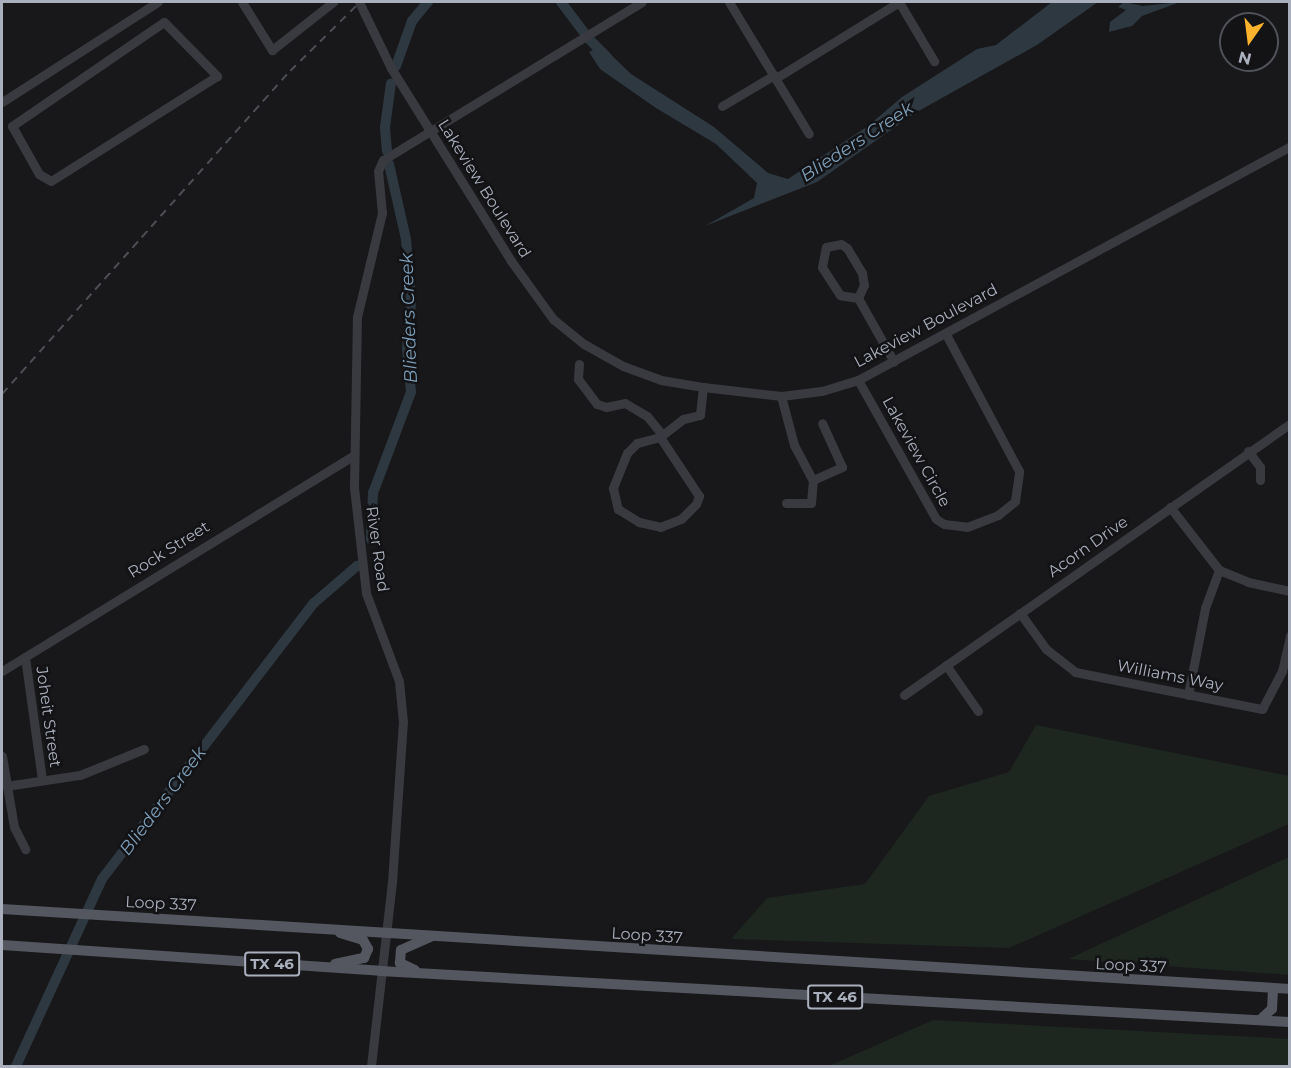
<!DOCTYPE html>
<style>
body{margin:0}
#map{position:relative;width:1291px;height:1068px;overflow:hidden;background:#18181b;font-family:Montserrat,sans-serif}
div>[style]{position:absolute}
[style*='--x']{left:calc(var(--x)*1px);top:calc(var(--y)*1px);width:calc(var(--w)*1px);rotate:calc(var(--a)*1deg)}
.green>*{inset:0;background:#1d261f}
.water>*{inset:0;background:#2d3840}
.river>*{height:10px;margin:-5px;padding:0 5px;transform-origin:5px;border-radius:5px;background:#2d3840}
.minor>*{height:9px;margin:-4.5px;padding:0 4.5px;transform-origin:4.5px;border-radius:4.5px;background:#393a40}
.major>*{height:10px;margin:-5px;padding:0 5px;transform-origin:5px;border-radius:5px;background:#54575f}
.rail>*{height:1.5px;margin-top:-0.75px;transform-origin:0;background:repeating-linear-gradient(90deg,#4c4e55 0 8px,transparent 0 14px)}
span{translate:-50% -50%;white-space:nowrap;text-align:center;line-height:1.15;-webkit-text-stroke:5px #131316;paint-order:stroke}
.shield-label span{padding:2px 4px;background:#131316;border:2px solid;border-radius:4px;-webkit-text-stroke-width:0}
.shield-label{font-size:15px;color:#a9afbc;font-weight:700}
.street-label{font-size:16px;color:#a9afbc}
.water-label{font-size:18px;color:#7d9fb9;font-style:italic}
.frame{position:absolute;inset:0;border:3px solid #a9afbc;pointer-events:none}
.north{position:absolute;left:1219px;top:12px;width:60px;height:60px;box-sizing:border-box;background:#131316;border:2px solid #4f5158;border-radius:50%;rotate:194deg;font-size:16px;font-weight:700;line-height:24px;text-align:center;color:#a9afbc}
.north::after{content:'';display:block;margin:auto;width:21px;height:27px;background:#ffb32c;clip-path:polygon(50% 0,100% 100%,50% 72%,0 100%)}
</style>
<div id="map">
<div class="green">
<i style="clip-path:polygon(1036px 725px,1289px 776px,1289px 824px,1009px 948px,731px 939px,767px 898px,865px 884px,929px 796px,1009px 772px)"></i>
<i style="clip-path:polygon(1289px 857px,1289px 975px,1068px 959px)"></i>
<i style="clip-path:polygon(933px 1020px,1289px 1039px,1289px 1066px,829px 1066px)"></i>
</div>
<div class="water">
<i style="clip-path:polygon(1052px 2px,1098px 2px,1037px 45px,915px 113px,817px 182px,705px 226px,754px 198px,757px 183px,716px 144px,656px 108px,600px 69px,589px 52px,601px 45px,631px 74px,714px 127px,768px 173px,788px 179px,868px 126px,902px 97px,977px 49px,996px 45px)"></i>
<i style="clip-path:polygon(1124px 2px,1143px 6px,1180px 2px,1142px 16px,1132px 26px,1109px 32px,1110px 22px,1126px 10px,1118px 7px)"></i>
</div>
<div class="river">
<i style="--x:561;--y:2;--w:38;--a:53"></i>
<i style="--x:590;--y:40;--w:24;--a:45"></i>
<i style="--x:396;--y:66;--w:48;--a:-70.4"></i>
<i style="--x:412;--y:21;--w:25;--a:-50"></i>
<i style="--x:387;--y:151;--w:24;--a:-95"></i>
<i style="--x:385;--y:127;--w:44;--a:-82.2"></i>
<i style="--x:371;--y:539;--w:46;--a:-87.5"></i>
<i style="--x:373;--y:493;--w:108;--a:-69.4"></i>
<i style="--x:411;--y:392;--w:44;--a:-95.2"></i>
<i style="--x:407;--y:348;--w:46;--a:-85"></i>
<i style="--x:411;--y:302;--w:63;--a:-94.5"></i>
<i style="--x:406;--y:239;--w:77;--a:-102.8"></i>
<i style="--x:16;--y:1066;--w:206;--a:-65.3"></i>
<i style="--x:102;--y:879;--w:348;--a:-52.5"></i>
<i style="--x:314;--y:603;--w:57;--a:-40.7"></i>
</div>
<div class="minor">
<i style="--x:242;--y:2;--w:57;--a:58"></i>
<i style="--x:272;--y:50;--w:78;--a:-38.2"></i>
<i style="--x:359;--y:2;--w:73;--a:64.1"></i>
<i style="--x:391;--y:68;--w:227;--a:58.1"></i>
<i style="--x:511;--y:261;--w:72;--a:54.1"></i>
<i style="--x:553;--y:319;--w:40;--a:39"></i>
<i style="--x:584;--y:344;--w:45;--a:29.4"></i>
<i style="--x:623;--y:366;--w:40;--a:20.2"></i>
<i style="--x:661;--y:380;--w:43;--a:9.5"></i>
<i style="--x:703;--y:387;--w:79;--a:6.6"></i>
<i style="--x:781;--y:396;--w:41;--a:-7"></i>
<i style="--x:822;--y:391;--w:38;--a:-17"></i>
<i style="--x:858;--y:380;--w:491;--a:-28.4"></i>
<i style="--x:729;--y:2;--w:154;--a:58.8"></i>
<i style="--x:899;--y:2;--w:69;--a:59.3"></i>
<i style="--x:164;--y:22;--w:76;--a:45.5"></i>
<i style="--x:217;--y:76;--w:196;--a:147.7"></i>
<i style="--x:51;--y:181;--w:14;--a:-150"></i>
<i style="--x:39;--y:174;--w:55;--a:-119.4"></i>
<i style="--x:12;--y:126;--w:184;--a:-34.4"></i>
<i style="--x:776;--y:78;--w:145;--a:-31.7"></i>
<i style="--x:2;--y:102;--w:185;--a:-32.7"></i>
<i style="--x:722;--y:106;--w:61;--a:-30.8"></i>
<i style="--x:858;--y:298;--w:18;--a:-171"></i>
<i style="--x:840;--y:295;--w:33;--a:-123"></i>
<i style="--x:822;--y:267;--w:20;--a:-79"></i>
<i style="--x:826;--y:247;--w:15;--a:-11"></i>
<i style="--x:841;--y:244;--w:7;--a:34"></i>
<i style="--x:847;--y:248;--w:29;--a:59"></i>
<i style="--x:862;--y:273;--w:12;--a:81"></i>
<i style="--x:864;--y:285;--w:14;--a:115"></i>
<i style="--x:858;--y:298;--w:73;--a:60.6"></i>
<i style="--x:579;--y:364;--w:15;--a:94"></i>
<i style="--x:578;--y:379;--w:31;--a:53"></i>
<i style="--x:597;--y:404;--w:9;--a:18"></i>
<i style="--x:606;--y:407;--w:19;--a:-12"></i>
<i style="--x:625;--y:403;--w:26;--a:31"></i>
<i style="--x:647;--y:416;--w:22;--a:51"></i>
<i style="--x:858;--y:380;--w:159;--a:60.7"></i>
<i style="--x:936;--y:519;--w:9;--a:32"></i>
<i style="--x:944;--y:524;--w:23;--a:7"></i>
<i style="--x:967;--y:527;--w:33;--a:-21"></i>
<i style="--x:998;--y:515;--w:22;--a:-39"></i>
<i style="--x:1015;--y:501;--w:30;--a:-82"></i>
<i style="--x:1019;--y:471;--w:155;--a:-118.1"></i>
<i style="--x:781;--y:396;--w:51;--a:75.1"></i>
<i style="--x:794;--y:445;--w:40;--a:62"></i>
<i style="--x:813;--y:480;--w:23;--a:95"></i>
<i style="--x:811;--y:503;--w:25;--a:180"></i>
<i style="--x:660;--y:437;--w:24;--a:165"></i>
<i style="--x:637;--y:443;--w:14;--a:135"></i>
<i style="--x:627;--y:453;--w:38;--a:112"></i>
<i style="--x:613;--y:488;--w:22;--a:77"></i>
<i style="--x:618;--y:509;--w:25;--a:32"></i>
<i style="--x:639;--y:522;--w:22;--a:13"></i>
<i style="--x:660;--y:527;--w:22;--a:-21"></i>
<i style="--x:681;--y:519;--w:21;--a:-45"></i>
<i style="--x:696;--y:504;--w:9;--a:-69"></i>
<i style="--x:699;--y:496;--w:71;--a:-123.5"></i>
<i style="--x:660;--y:437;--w:29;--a:-38"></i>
<i style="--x:683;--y:419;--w:17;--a:-13"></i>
<i style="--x:700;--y:415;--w:28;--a:-84"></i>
<i style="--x:1248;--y:451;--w:20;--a:53"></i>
<i style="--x:1260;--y:467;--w:13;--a:90"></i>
<i style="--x:813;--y:480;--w:32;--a:-24"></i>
<i style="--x:842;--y:467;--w:48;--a:-114.4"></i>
<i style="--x:1170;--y:507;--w:80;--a:52.1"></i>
<i style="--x:1219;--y:570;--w:31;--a:22"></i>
<i style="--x:1248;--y:582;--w:43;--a:12.1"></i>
<i style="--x:1020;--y:613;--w:44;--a:54.2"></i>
<i style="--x:1046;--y:649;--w:37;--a:38"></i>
<i style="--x:1075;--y:672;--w:191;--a:11.2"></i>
<i style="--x:1262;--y:709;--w:43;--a:-62.2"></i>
<i style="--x:1282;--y:671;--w:37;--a:-77"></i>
<i style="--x:25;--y:657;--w:124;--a:82.1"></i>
<i style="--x:946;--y:665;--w:56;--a:55.2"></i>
<i style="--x:2;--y:671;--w:413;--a:-31.5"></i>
<i style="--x:904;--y:695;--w:472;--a:-35.1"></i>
<i style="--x:1188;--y:695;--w:89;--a:-78.9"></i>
<i style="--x:1205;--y:608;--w:40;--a:-69.8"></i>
<i style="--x:2;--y:756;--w:72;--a:80.4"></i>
<i style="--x:14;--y:827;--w:25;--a:63"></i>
<i style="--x:6;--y:786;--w:75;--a:-8.5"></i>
<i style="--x:80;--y:775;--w:69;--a:-22.1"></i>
<i style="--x:371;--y:1066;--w:185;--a:-83.5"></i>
<i style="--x:392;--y:882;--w:160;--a:-86.1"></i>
<i style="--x:403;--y:722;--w:41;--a:-95.6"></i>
<i style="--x:399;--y:681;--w:94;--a:-110.6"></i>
<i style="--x:366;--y:593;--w:107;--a:-96.5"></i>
<i style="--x:354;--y:487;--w:170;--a:-89"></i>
<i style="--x:357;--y:317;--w:107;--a:-76.5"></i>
<i style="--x:382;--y:213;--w:42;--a:-95.4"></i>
<i style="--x:378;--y:171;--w:12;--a:-66"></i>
<i style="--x:383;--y:160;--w:303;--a:-31.4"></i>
</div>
<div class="major">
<i style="--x:2;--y:909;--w:1290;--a:3.55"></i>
<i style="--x:2;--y:945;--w:379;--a:3.9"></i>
<i style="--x:380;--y:971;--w:911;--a:3.21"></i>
<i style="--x:335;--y:964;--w:30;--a:-12"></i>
<i style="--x:364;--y:958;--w:10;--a:-66"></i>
<i style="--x:368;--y:949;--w:10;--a:-119"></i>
<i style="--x:363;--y:940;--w:24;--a:-163"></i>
<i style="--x:415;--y:970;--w:17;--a:-155"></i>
<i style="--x:400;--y:963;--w:13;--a:-86"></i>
<i style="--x:401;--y:950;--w:34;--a:-24"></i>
<i style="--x:1260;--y:1020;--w:16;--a:-43"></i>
<i style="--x:1272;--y:1009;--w:20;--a:-87"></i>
</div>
<div class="rail">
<i style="--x:2;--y:394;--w:433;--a:-48.3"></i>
<i style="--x:290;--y:71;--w:98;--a:-44.6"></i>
</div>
<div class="shield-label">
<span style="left:272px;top:964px">TX 46</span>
<span style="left:835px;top:997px">TX 46</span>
</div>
<div class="street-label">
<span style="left:484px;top:189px;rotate:58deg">Lakeview Boulevard</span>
<span style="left:926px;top:326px;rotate:-28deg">Lakeview Boulevard</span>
<span style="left:916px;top:452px;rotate:61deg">Lakeview Circle</span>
<span style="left:1088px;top:547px;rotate:-35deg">Acorn Drive</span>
<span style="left:377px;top:549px;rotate:82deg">River Road</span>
<span style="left:169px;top:550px;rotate:-32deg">Rock Street</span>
<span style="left:1170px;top:676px;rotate:11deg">Williams Way</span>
<span style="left:48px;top:717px;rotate:82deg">Joheit Street</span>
<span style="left:161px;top:904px;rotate:3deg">Loop 337</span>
<span style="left:647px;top:936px;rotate:4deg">Loop 337</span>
<span style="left:1131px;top:966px;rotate:3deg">Loop 337</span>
</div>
<div class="water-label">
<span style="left:857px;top:142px;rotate:-33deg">Blieders Creek</span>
<span style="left:409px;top:318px;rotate:-92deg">Blieders Creek</span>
<span style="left:163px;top:801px;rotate:-53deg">Blieders Creek</span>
</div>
<div class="frame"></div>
<div class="north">N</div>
</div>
